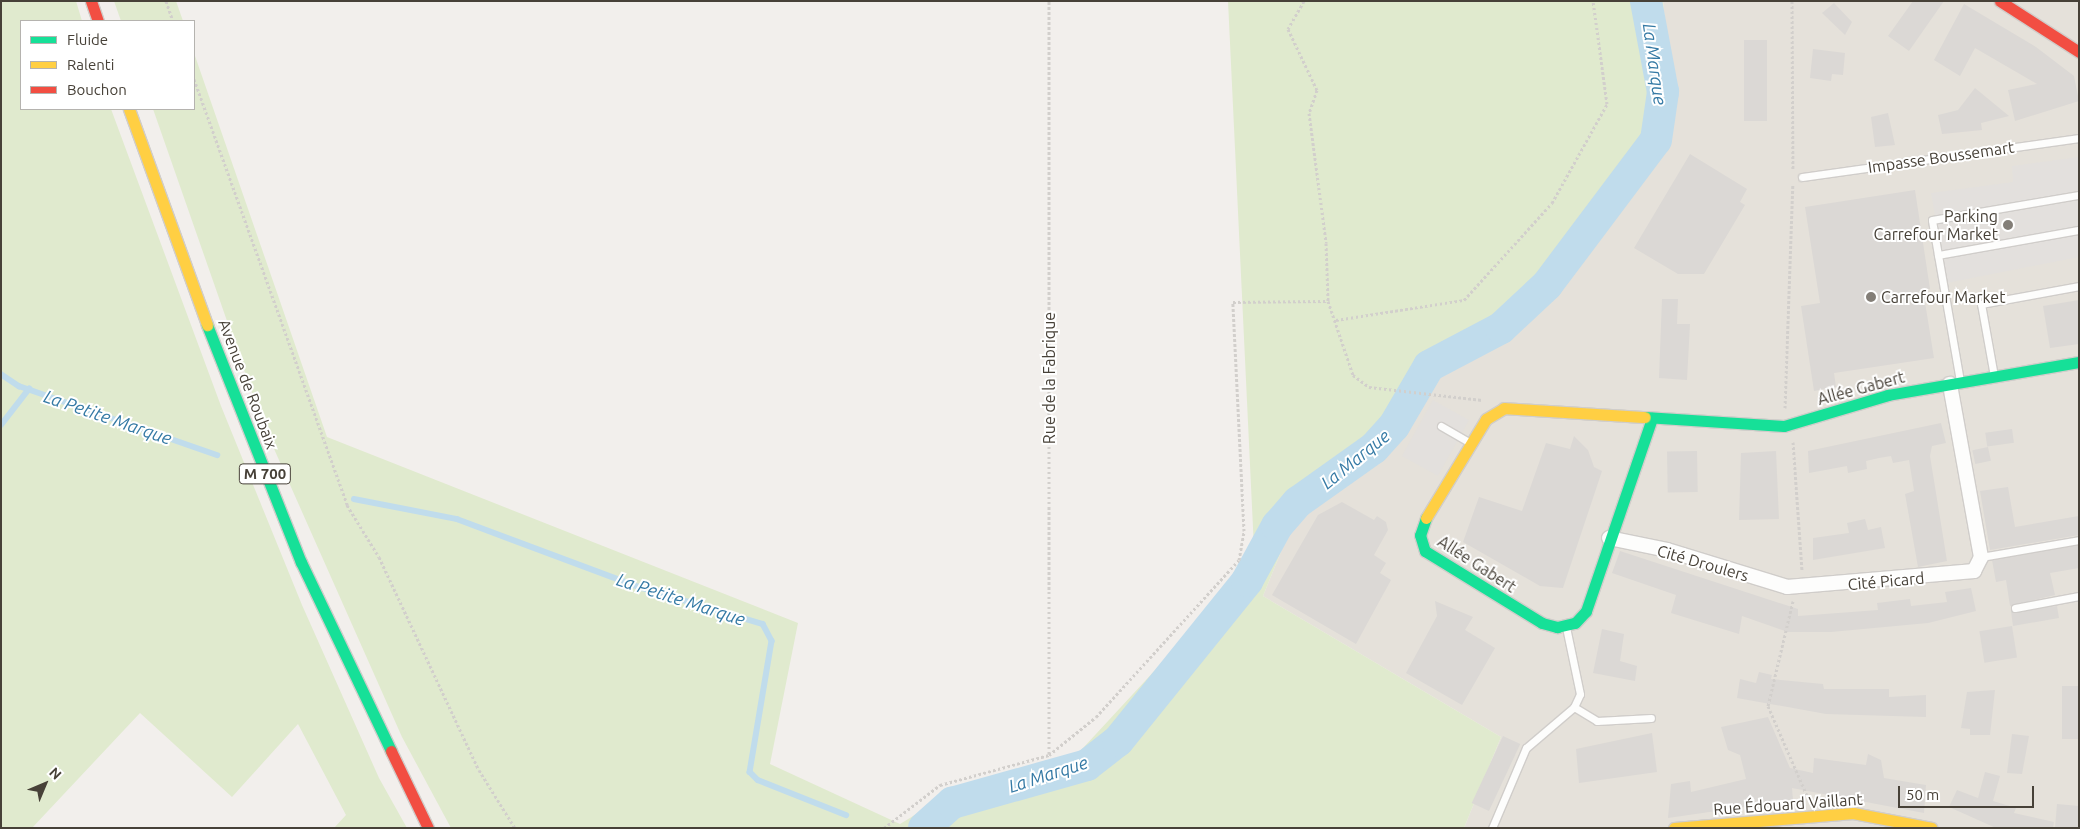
<!DOCTYPE html>
<meta charset="utf-8">
<style>
body{margin:0}
#map{position:relative;width:2080px;height:829px;overflow:hidden;background:#f2efec;font-family:Ubuntu,sans-serif}
div>[style]{position:absolute}
[style*='--x']{left:calc(var(--x)*1px);top:calc(var(--y)*1px);width:calc(var(--w)*1px);rotate:calc(var(--a)*1deg)}
.residential>*{inset:0;background:#e5e1da}
.green>*{inset:0;background:#e0eace}
.parking>*{inset:0;background:#e3e0dd;transform-origin:0 0}
.stream>*{height:5.5px;margin:-2.75px;padding:0 2.75px;transform-origin:2.75px;border-radius:2.75px;background:#c0dcec}
.river>*{height:32px;margin:-16px;padding:0 16px;transform-origin:16px;border-radius:16px;background:#c0dcec}
.building>*{inset:0;background:#dbd8d5;transform-origin:0 0}
.path>*{height:3px;margin-top:-1.5px;transform-origin:0;background:repeating-linear-gradient(90deg,#d2cfcc 0 2.5px,transparent 0 5px)}
.roads{filter:drop-shadow(1px 0 #d0cdca) drop-shadow(-1px 0 #d0cdca) drop-shadow(0 1px #d0cdca) drop-shadow(0 -1px #d0cdca)}
.lane>*{height:7px;margin:-3.5px;padding:0 3.5px;transform-origin:3.5px;border-radius:3.5px;background:#fdfdfc}
.street>*{height:14px;margin:-7px;padding:0 7px;transform-origin:7px;border-radius:7px;background:#fdfdfc}
.fast>*{height:11px;margin:-5.5px;padding:0 5.5px;transform-origin:5.5px;border-radius:5.5px;background:#16e098}
.slow>*{height:11px;margin:-5.5px;padding:0 5.5px;transform-origin:5.5px;border-radius:5.5px;background:#ffcf43}
.jam>*{height:11px;margin:-5.5px;padding:0 5.5px;transform-origin:5.5px;border-radius:5.5px;background:#f24e42}
.dots>*{width:14px;height:14px;translate:-50% -50%;box-sizing:border-box;border:2px solid #fff;border-radius:50%}
span{translate:-50% -50%;white-space:nowrap;text-align:center;line-height:1.15;-webkit-text-stroke:4px #fff;paint-order:stroke}
.shield-label span{padding:1px 4px;background:#fff;border:1px solid;border-radius:4px;-webkit-text-stroke-width:0}
.shield-label{font-size:15px;color:#474138;font-weight:700}
.street-label{font-size:16px;color:#474138}
.poi-label{font-size:16px;color:#474138}
.right{translate:-100% -50%;text-align:right}
.left{translate:0 -50%;text-align:left}
.water-label{font-size:18px;color:#357aa5;font-style:italic}
.frame{position:absolute;inset:0;border:2px solid #474138;pointer-events:none}
.legend{position:absolute;left:20px;top:20px;width:175px;height:90px;box-sizing:border-box;background:#fff;border:1px solid #b5b3af;margin:0;padding:6px 9px;list-style:none;font-size:15px;color:#474138}
.legend li{display:flex;align-items:center;gap:10px;height:25px}
.legend b{width:25px;border:1px solid #b5b3af}
.north{position:absolute;left:20px;top:759px;width:50px;height:50px;-webkit-text-stroke:4px #fff;paint-order:stroke;rotate:45deg;font-size:14px;font-weight:700;line-height:20px;text-align:center;color:#474138}
.north::after{content:'';display:block;margin:auto;width:18px;height:22px;background:#474138;clip-path:polygon(50% 0,100% 100%,50% 72%,0 100%)}
.scale{position:absolute;left:1898px;top:786px;width:136px;height:22px;box-sizing:border-box;border:2px solid #474138;border-top:0;padding-left:6px;font-size:15px;line-height:18px;white-space:nowrap;color:#474138;-webkit-text-stroke:4px #fff;paint-order:stroke}
</style>
<div id="map">
<div class="residential">
<i style="clip-path:polygon(1663px 1px,2079px 1px,2079px 828px,1464px 828px,1501px 737px,1263px 596px,1293px 522px,1371px 464px,1433px 374px,1464px 353px,1521px 325px,1674px 121px)"></i>
</div>
<div class="green">
<i style="clip-path:polygon(1px 1px,76px 1px,82px 21px,21px 21px,21px 109px,111px 109px,221px 406px,302px 605px,379px 778px,407px 828px,334px 828px,346px 815px,298px 724px,232px 797px,140px 713px,32px 828px,1px 828px)"></i>
<i style="clip-path:polygon(114px 1px,176px 1px,183px 21px,121px 21px)"></i>
<i style="clip-path:polygon(1228px 1px,1663px 1px,1674px 122px,1637px 183px,1521px 325px,1464px 353px,1433px 374px,1371px 464px,1293px 522px,1263px 596px,1501px 737px,1464px 828px,451px 828px,402px 737px,263px 424px,153px 109px,194px 109px,194px 53px,327px 437px,798px 623px,770px 764px,900px 824px,954px 791px,1071px 761px,1207px 614px,1254px 549px)"></i>
</div>
<div class="parking">
<i style="clip-path:polygon(2079px 157px,2079px 257px,1947px 283px,1931px 193px,2013px 182px,2012px 166px)"></i>
<i style="left:1433px;top:400px;width:41px;height:64px;rotate:29deg"></i>
</div>
<div class="stream">
<i style="--x:1;--y:374;--w:22;--a:34"></i>
<i style="--x:19;--y:386;--w:210;--a:19.2"></i>
<i style="--x:1;--y:425;--w:46;--a:-52.1"></i>
<i style="--x:354;--y:499;--w:105;--a:11"></i>
<i style="--x:457;--y:519;--w:197;--a:20.5"></i>
<i style="--x:642;--y:588;--w:126;--a:16.6"></i>
<i style="--x:763;--y:624;--w:19;--a:62"></i>
<i style="--x:772;--y:641;--w:133;--a:99.5"></i>
<i style="--x:750;--y:772;--w:11;--a:45"></i>
<i style="--x:758;--y:780;--w:95;--a:21.7"></i>
</div>
<div class="river">
<i style="--x:924;--y:828;--w:38;--a:-42"></i>
<i style="--x:952;--y:803;--w:140;--a:-15.7"></i>
<i style="--x:1087;--y:765;--w:39;--a:-38"></i>
<i style="--x:1118;--y:741;--w:206;--a:-51.1"></i>
<i style="--x:1247;--y:581;--w:63;--a:-61.4"></i>
<i style="--x:1277;--y:526;--w:32;--a:-49"></i>
<i style="--x:1298;--y:502;--w:93;--a:-35.4"></i>
<i style="--x:1374;--y:448;--w:30;--a:-48"></i>
<i style="--x:1394;--y:426;--w:69;--a:-59.7"></i>
<i style="--x:1429;--y:366;--w:81;--a:-27.8"></i>
<i style="--x:1501;--y:328;--w:63;--a:-43.1"></i>
<i style="--x:1547;--y:285;--w:181;--a:-53.1"></i>
<i style="--x:1656;--y:140;--w:49;--a:-81.7"></i>
<i style="--x:1663;--y:92;--w:93;--a:-100.6"></i>
</div>
<div class="building">
<i style="clip-path:polygon(1913px 1px,1944px 1px,1909px 51px,1888px 36px)"></i>
<i style="clip-path:polygon(1834px 3px,1852px 22px,1845px 35px,1822px 13px)"></i>
<i style="clip-path:polygon(1964px 4px,2036px 47px,2074px 76px,2079px 101px,2015px 121px,2008px 90px,2037px 84px,1975px 48px,1960px 76px,1934px 60px)"></i>
<i style="left:1744px;top:40px;width:23px;height:81px"></i>
<i style="clip-path:polygon(1813px 49px,1845px 53px,1843px 75px,1832px 74px,1831px 81px,1810px 78px)"></i>
<i style="clip-path:polygon(1975px 88px,2009px 116px,1981px 123px,1982px 130px,1942px 134px,1938px 115px,1958px 110px)"></i>
<i style="clip-path:polygon(1888px 113px,1895px 145px,1875px 147px,1871px 117px)"></i>
<i style="clip-path:polygon(1690px 154px,1747px 189px,1740px 202px,1745px 205px,1704px 274px,1678px 274px,1634px 248px)"></i>
<i style="clip-path:polygon(1915px 190px,1930px 289px,1923px 290px,1934px 358px,1834px 373px,1836px 387px,1814px 391px,1801px 306px,1820px 303px,1805px 207px)"></i>
<i style="clip-path:polygon(1662px 299px,1678px 299px,1677px 324px,1690px 324px,1687px 380px,1659px 378px)"></i>
<i style="clip-path:polygon(2079px 300px,2079px 344px,2050px 348px,2043px 306px)"></i>
<i style="clip-path:polygon(1941px 423px,1946px 443px,1932px 446px,1930px 456px,1947px 561px,1918px 567px,1905px 494px,1914px 491px,1909px 460px,1893px 463px,1891px 456px,1879px 458px,1866px 461px,1867px 469px,1848px 473px,1847px 466px,1809px 473px,1808px 451px)"></i>
<i style="left:2012px;top:429px;width:14px;height:27px;rotate:82deg"></i>
<i style="clip-path:polygon(1574px 436px,1588px 450px,1594px 467px,1602px 471px,1563px 588px,1540px 586px,1463px 542px,1479px 497px,1522px 511px,1546px 443px,1570px 449px)"></i>
<i style="left:1988px;top:447px;width:14px;height:16px;rotate:78deg"></i>
<i style="left:1697px;top:451px;width:41px;height:30px;rotate:89deg"></i>
<i style="clip-path:polygon(1776px 451px,1779px 519px,1739px 520px,1741px 453px)"></i>
<i style="clip-path:polygon(2008px 487px,2015px 527px,2079px 516px,2079px 535px,1990px 550px,1980px 491px)"></i>
<i style="clip-path:polygon(1342px 502px,1374px 520px,1377px 516px,1386px 522px,1388px 530px,1374px 555px,1386px 563px,1380px 573px,1391px 580px,1356px 644px,1272px 595px,1318px 515px)"></i>
<i style="clip-path:polygon(1865px 519px,1868px 530px,1881px 527px,1885px 548px,1813px 560px,1813px 538px,1849px 533px,1847px 523px)"></i>
<i style="clip-path:polygon(2079px 545px,2079px 568px,2050px 573px,2055px 595px,2010px 606px,2006px 580px,1996px 582px,1992px 560px)"></i>
<i style="clip-path:polygon(1620px 551px,1798px 609px,1798px 616px,1878px 610px,1877px 603px,1910px 599px,1911px 606px,1947px 602px,1945px 592px,1971px 588px,1976px 611px,1928px 623px,1831px 632px,1788px 632px,1742px 616px,1739px 634px,1671px 613px,1676px 595px,1612px 573px)"></i>
<i style="clip-path:polygon(1435px 601px,1473px 617px,1465px 630px,1495px 648px,1462px 705px,1406px 673px,1437px 616px)"></i>
<i style="clip-path:polygon(2057px 606px,2059px 618px,2013px 626px,2011px 611px)"></i>
<i style="left:2012px;top:626px;width:32px;height:33px;rotate:81deg"></i>
<i style="clip-path:polygon(1602px 629px,1624px 634px,1620px 661px,1637px 666px,1635px 681px,1593px 673px)"></i>
<i style="clip-path:polygon(1759px 672px,1772px 675px,1771px 679px,1823px 684px,1824px 689px,1889px 689px,1889px 697px,1926px 695px,1926px 717px,1826px 714px,1737px 698px,1740px 679px,1756px 683px)"></i>
<i style="left:2062px;top:686px;width:17px;height:53px"></i>
<i style="clip-path:polygon(1995px 690px,1990px 735px,1970px 735px,1970px 729px,1961px 728px,1967px 692px)"></i>
<i style="clip-path:polygon(1768px 717px,1790px 768px,1813px 773px,1814px 758px,1866px 765px,1868px 754px,1881px 760px,1884px 778px,1926px 785px,1924px 813px,1792px 788px,1793px 800px,1668px 818px,1671px 784px,1690px 781px,1691px 792px,1746px 779px,1740px 755px,1728px 750px,1721px 727px)"></i>
<i style="clip-path:polygon(1652px 733px,1657px 772px,1579px 783px,1576px 749px)"></i>
<i style="clip-path:polygon(2012px 734px,2029px 736px,2022px 774px,2007px 773px)"></i>
<i style="left:1503px;top:736px;width:19px;height:74px;rotate:25deg"></i>
<i style="clip-path:polygon(1985px 772px,2000px 776px,1993px 801px,2016px 808px,2014px 813px,2054px 822px,2053px 828px,1996px 828px,1949px 807px,1957px 790px,1978px 798px)"></i>
<i style="clip-path:polygon(2057px 804px,2079px 806px,2079px 828px,2055px 828px)"></i>
</div>
<div class="path">
<i style="--x:166;--y:1;--w:21;--a:71"></i>
<i style="--x:1304;--y:1;--w:32;--a:120"></i>
<i style="--x:1288;--y:29;--w:68;--a:64.6"></i>
<i style="--x:1317;--y:90;--w:24;--a:109"></i>
<i style="--x:1309;--y:113;--w:131;--a:82.5"></i>
<i style="--x:1326;--y:243;--w:58;--a:88"></i>
<i style="--x:1328;--y:301;--w:78;--a:71.3"></i>
<i style="--x:1353;--y:375;--w:20;--a:37"></i>
<i style="--x:1369;--y:387;--w:114;--a:6.6"></i>
<i style="--x:1792;--y:1;--w:169;--a:89.7"></i>
<i style="--x:194;--y:79;--w:453;--a:70.2"></i>
<i style="--x:347;--y:505;--w:61;--a:58.4"></i>
<i style="--x:379;--y:557;--w:235;--a:64.9"></i>
<i style="--x:479;--y:770;--w:68;--a:58.2"></i>
<i style="--x:1336;--y:320;--w:130;--a:-8.9"></i>
<i style="--x:1464;--y:300;--w:131;--a:-47.8"></i>
<i style="--x:1552;--y:203;--w:113;--a:-60.9"></i>
<i style="--x:1607;--y:104;--w:104;--a:-97.7"></i>
<i style="--x:1785;--y:408;--w:224;--a:-88"></i>
<i style="--x:1793;--y:442;--w:129;--a:86"></i>
<i style="--x:1793;--y:601;--w:108;--a:103.4"></i>
<i style="--x:1768;--y:706;--w:100;--a:66.5"></i>
<i style="--x:1049;--y:754;--w:753;--a:-90"></i>
<i style="--x:884;--y:828;--w:71;--a:-37.5"></i>
<i style="--x:940;--y:785;--w:113;--a:-15.4"></i>
<i style="--x:1049;--y:755;--w:60;--a:-39"></i>
<i style="--x:1096;--y:717;--w:212;--a:-47.7"></i>
<i style="--x:1239;--y:560;--w:29;--a:-80"></i>
<i style="--x:1244;--y:531;--w:229;--a:-92.8"></i>
<i style="--x:1233;--y:302;--w:95;--a:-0.6"></i>
</div>
<div class="roads">
<div class="lane">
<i style="--x:1802;--y:177;--w:280;--a:-8"></i>
<i style="--x:1938;--y:255;--w:143;--a:-10.1"></i>
<i style="--x:1994;--y:376;--w:73;--a:-100.2"></i>
<i style="--x:1981;--y:304;--w:100;--a:-10.4"></i>
<i style="--x:1960;--y:381;--w:163;--a:-99.9"></i>
<i style="--x:1932;--y:220;--w:149;--a:-9.7"></i>
<i style="--x:1441;--y:426;--w:34;--a:30"></i>
<i style="--x:1981;--y:557;--w:99;--a:-9.8"></i>
<i style="--x:2015;--y:608;--w:65;--a:-10.6"></i>
<i style="--x:1574;--y:707;--w:27;--a:31"></i>
<i style="--x:1597;--y:721;--w:54;--a:-3.2"></i>
<i style="--x:1492;--y:828;--w:87;--a:-67"></i>
<i style="--x:1526;--y:748;--w:63;--a:-40.5"></i>
<i style="--x:1574;--y:707;--w:14;--a:-65"></i>
<i style="--x:1580;--y:694;--w:68;--a:-101.8"></i>
</div>
<div class="street">
<i style="--x:1609;--y:538;--w:59;--a:11.7"></i>
<i style="--x:1667;--y:550;--w:126;--a:17.1"></i>
<i style="--x:1787;--y:587;--w:188;--a:-4.9"></i>
<i style="--x:1974;--y:571;--w:16;--a:-63"></i>
<i style="--x:1981;--y:557;--w:176;--a:-100.2"></i>
</div>
<div class="fast">
<i style="--x:207;--y:325;--w:255;--a:68.4"></i>
<i style="--x:301;--y:562;--w:209;--a:64.5"></i>
<i style="--x:1645;--y:417;--w:139;--a:3.7"></i>
<i style="--x:1784;--y:426;--w:109;--a:-16.6"></i>
<i style="--x:1888;--y:395;--w:194;--a:-9.8"></i>
<i style="--x:1426;--y:518;--w:18;--a:109"></i>
<i style="--x:1420;--y:535;--w:17;--a:73"></i>
<i style="--x:1425;--y:551;--w:137;--a:31.6"></i>
<i style="--x:1542;--y:623;--w:16;--a:15"></i>
<i style="--x:1557;--y:627;--w:18;--a:-13"></i>
<i style="--x:1575;--y:623;--w:16;--a:-47"></i>
<i style="--x:1586;--y:611;--w:204;--a:-71.1"></i>
</div>
<div class="slow">
<i style="--x:129;--y:109;--w:230;--a:70.1"></i>
<i style="--x:1426;--y:518;--w:116;--a:-58.8"></i>
<i style="--x:1486;--y:419;--w:21;--a:-31"></i>
<i style="--x:1504;--y:408;--w:141;--a:3.7"></i>
<i style="--x:1674;--y:828;--w:180;--a:-4.8"></i>
<i style="--x:1853;--y:813;--w:80;--a:10.8"></i>
</div>
<div class="jam">
<i style="--x:91;--y:1;--w:21;--a:71"></i>
<i style="--x:2000;--y:1;--w:94;--a:32.8"></i>
<i style="--x:391;--y:751;--w:85;--a:64.3"></i>
</div>
</div>
<div class="dots">
<i style="left:2008px;top:225px;background:#837e77"></i>
<i style="left:1871px;top:297px;background:#837e77"></i>
</div>
<div class="shield-label">
<span style="left:265px;top:474px">M 700</span>
</div>
<div class="street-label">
<span style="left:1941px;top:157px;rotate:-8deg">Impasse Boussemart</span>
<span style="left:1049px;top:378px;rotate:-90deg">Rue de la Fabrique</span>
<span style="left:248px;top:384px;rotate:69deg">Avenue de Roubaix</span>
<span style="left:1861px;top:388px;rotate:-15deg">Allée Gabert</span>
<span style="left:1703px;top:563px;rotate:16deg">Cité Droulers</span>
<span style="left:1477px;top:564px;rotate:33deg">Allée Gabert</span>
<span style="left:1886px;top:581px;rotate:-5deg">Cité Picard</span>
<span style="left:1788px;top:804px;rotate:-4deg">Rue Édouard Vaillant</span>
</div>
<div class="poi-label">
<span class="right" style="left:1998px;top:225px">Parking<br>Carrefour Market</span>
<span class="left" style="left:1881px;top:297px">Carrefour Market</span>
</div>
<div class="water-label">
<span style="left:1655px;top:64px;rotate:82deg">La Marque</span>
<span style="left:108px;top:417px;rotate:19deg">La Petite Marque</span>
<span style="left:1355px;top:459px;rotate:-39deg">La Marque</span>
<span style="left:681px;top:599px;rotate:18deg">La Petite Marque</span>
<span style="left:1048px;top:774px;rotate:-18deg">La Marque</span>
</div>
<div class="frame"></div>
<ul class="legend">
<li><b style="height:6px;background:#16e098"></b>Fluide</li>
<li><b style="height:6px;background:#ffcf43"></b>Ralenti</li>
<li><b style="height:6px;background:#f24e42"></b>Bouchon</li>
</ul>
<div class="north">N</div>
<div class="scale">50 m</div>
</div>
